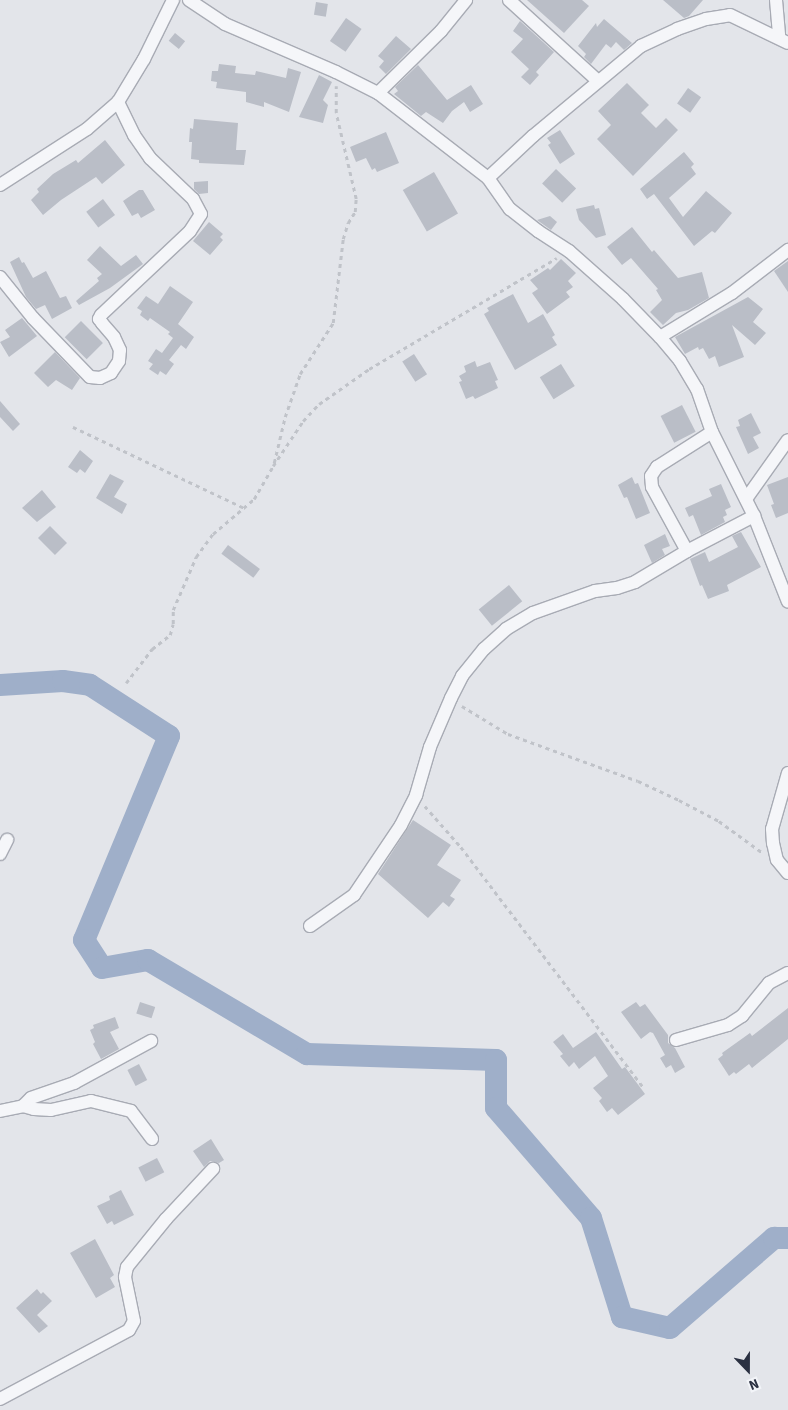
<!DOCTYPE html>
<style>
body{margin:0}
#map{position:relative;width:788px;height:1410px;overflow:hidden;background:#e3e5ea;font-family:"Source Sans 3",sans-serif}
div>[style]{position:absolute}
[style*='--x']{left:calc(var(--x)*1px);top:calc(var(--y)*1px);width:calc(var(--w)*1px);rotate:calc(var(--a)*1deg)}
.river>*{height:22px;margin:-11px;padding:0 11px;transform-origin:11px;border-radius:11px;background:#9fafc9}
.building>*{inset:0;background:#babec7;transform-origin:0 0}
.path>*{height:2.5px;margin-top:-1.25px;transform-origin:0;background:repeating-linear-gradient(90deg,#c0c3c9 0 4px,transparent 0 8px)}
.roads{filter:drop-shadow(1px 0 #a8abb4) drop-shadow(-1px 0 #a8abb4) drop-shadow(0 1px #a8abb4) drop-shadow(0 -1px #a8abb4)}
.street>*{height:12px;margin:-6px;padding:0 6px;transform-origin:6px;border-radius:6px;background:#f5f6f9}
span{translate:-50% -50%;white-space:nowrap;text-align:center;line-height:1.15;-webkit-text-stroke:4px #f2f4f8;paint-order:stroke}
.north{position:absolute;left:723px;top:1345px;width:50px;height:50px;-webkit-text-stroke:4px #f2f4f8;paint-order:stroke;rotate:158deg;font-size:14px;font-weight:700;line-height:20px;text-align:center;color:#2b3142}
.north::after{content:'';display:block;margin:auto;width:18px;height:22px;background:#2b3142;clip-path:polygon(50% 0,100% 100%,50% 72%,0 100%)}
</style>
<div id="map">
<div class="river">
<i style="--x:0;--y:685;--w:63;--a:-3.6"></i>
<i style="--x:63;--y:681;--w:27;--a:8"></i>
<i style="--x:90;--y:685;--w:94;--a:32.8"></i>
<i style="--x:169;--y:736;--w:221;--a:112.6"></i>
<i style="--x:84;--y:940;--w:33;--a:57"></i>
<i style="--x:102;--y:968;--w:47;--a:-9.9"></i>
<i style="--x:148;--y:960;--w:185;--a:30.6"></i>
<i style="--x:307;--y:1054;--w:189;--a:1.8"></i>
<i style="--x:496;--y:1060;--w:48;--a:90"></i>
<i style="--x:496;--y:1108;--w:145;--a:49.2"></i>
<i style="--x:591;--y:1218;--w:104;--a:72.6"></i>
<i style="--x:622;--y:1317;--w:49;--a:12.9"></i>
<i style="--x:670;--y:1328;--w:138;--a:-40.9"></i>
<i style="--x:774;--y:1238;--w:14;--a:0"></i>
</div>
<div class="building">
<i style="clip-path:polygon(527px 0,582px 0,589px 6px,564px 33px)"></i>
<i style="clip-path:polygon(663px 0,703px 0,689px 16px,684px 18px)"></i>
<i style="left:316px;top:2px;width:12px;height:13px;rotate:9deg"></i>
<i style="left:346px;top:18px;width:19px;height:28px;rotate:35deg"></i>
<i style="clip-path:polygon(604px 19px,632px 43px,624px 50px,616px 42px,611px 48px,606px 44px,591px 64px,584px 57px,586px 54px,578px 46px,596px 23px,597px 27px)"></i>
<i style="clip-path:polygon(520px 21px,554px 52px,536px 72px,539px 75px,530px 85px,521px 77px,529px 69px,511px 52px,523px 39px,513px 31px)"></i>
<i style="left:175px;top:33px;width:13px;height:10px;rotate:39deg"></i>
<i style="clip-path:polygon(396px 36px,411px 49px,386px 74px,379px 67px,384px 61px,378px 56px)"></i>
<i style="clip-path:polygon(219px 64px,236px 66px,235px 73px,255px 75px,256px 71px,286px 78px,288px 68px,301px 72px,289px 112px,264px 102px,264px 107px,246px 102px,246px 92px,216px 88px,217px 82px,211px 81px,212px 71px,218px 71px)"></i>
<i style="clip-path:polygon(418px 65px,447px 100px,471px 85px,483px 104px,470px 112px,464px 102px,452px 111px,443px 123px,426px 112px,421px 116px,394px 94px,398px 91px,395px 87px)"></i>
<i style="clip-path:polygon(319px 75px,332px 82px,323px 100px,328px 105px,323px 123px,299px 117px)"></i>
<i style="clip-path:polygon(627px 83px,649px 105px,641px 113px,656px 128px,666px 118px,678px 130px,633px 176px,597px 139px,611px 125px,598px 111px)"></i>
<i style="left:688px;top:88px;width:16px;height:19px;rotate:35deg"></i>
<i style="clip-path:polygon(194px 119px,238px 123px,236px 150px,246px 150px,244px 165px,199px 163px,199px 160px,191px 159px,192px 142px,189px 142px,190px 128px,193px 129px)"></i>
<i style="clip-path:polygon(560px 130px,575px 154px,560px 164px,548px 145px,551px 143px,547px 138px)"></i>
<i style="clip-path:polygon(386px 132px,399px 163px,377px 172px,375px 168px,372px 170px,366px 158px,356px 162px,350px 147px)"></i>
<i style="clip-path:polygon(105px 140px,125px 165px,102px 184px,96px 177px,61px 200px,43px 215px,31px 200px,39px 192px,37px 189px,53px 174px,76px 160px,78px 163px)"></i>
<i style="clip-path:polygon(684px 152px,694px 164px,691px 167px,696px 174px,669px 198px,683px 217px,706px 191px,732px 213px,715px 233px,712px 231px,694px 246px,654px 194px,647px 199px,640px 189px)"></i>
<i style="left:556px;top:169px;width:28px;height:20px;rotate:44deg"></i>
<i style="left:434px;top:172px;width:48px;height:36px;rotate:60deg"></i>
<i style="clip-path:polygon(208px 181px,208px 193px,199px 194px,194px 189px,194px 182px)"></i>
<i style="clip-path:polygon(139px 190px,143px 190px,155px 210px,141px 218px,138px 213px,132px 216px,123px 201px)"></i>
<i style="left:103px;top:199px;width:20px;height:21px;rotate:53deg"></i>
<i style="clip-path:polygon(594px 205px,595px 209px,599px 208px,606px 235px,596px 238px,579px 220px,576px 209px)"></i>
<i style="clip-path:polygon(550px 216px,557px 222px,551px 230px,537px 220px)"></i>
<i style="clip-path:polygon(209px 222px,223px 234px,220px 237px,223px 240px,210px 255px,193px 241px)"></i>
<i style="clip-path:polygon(632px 227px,652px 252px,654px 250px,678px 278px,702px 272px,709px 298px,688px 310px,676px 313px,663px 325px,650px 312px,662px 300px,656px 290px,658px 289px,631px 258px,622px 265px,607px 247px)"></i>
<i style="clip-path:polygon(100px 246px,121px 266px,136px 255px,143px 264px,110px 288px,79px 305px,76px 301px,99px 281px,97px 278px,102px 274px,87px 260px)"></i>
<i style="clip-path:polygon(19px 257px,22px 263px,24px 262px,33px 278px,46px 271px,60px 298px,66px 296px,72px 308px,52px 319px,45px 305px,36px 309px,26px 297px,10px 262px)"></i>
<i style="clip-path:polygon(561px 259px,576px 273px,568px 281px,573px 287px,566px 292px,570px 297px,547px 314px,532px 293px,538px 289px,530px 280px,548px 268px,550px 270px)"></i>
<i style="clip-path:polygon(788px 261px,788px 292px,774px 271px)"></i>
<i style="clip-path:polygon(170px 286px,193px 302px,178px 324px,194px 337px,186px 349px,181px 345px,169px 360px,174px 364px,166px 375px,160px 371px,158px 375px,149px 369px,153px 364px,148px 361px,156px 349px,162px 353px,173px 338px,168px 334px,170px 332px,150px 318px,148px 321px,140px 315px,142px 311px,137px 308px,146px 296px,158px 304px)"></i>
<i style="clip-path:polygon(513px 294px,528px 323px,543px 314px,555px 335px,552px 337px,557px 345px,515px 370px,484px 314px,489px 311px,487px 308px)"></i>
<i style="clip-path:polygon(748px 297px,763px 309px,753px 322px,766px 333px,755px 345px,732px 325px,744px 357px,719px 367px,715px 356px,709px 359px,703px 348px,699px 350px,698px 347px,685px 354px,675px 337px)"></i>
<i style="clip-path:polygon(22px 318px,37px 336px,9px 357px,0 342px,10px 337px,5px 330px)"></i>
<i style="left:81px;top:321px;width:31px;height:23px;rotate:45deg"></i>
<i style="clip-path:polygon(55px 352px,80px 378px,72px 390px,56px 380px,48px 387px,34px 373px)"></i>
<i style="left:414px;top:354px;width:24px;height:14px;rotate:57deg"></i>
<i style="clip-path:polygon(475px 361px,477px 367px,490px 362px,498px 380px,495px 381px,498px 388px,475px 399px,473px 396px,466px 399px,459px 382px,462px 381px,459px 376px,466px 372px,464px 366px)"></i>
<i style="left:561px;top:364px;width:26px;height:25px;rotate:58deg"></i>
<i style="clip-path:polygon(0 401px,20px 424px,13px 431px,0 417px)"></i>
<i style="left:682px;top:405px;width:30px;height:24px;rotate:63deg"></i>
<i style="clip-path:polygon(751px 413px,761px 433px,753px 437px,759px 448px,748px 454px,736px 427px,740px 426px,738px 420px)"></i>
<i style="clip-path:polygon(80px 450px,93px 461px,85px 473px,80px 469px,77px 473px,68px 467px)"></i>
<i style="clip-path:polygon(110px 474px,124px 481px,114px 497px,127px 504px,122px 514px,96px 498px)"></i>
<i style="clip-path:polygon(632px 477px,635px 484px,638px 483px,650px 513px,636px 519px,627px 497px,624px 498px,618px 485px)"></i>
<i style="clip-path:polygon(788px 477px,788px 513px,776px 518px,771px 505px,774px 504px,767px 485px)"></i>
<i style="clip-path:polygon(721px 484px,731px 507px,725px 510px,727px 515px,723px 517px,725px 522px,701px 535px,693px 515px,689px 517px,685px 508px,712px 496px,709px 489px)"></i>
<i style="clip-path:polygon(42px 490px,56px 507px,37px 522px,22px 508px)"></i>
<i style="left:50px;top:526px;width:24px;height:17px;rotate:45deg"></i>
<i style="clip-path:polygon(741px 532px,761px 567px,727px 585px,729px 591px,708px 599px,702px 585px,700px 586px,690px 559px,705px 552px,709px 562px,738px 547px,732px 536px)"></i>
<i style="clip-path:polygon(665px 534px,670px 546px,662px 549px,665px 555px,652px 563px,644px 545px)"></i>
<i style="left:228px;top:545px;width:40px;height:11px;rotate:37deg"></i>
<i style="left:509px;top:585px;width:21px;height:39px;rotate:51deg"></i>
<i style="clip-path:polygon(413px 820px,451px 845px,437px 865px,461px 880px,450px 896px,455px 899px,449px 907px,443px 902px,428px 918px,378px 874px)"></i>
<i style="left:140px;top:1002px;width:16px;height:12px;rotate:18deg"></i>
<i style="clip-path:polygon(636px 1002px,640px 1007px,645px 1004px,668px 1035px,668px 1043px,675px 1048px,685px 1067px,675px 1073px,671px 1065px,666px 1068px,660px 1058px,665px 1055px,653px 1033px,650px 1032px,641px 1039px,621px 1012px)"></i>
<i style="clip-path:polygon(788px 1008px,788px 1039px,752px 1068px,749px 1064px,736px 1074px,734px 1072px,729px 1076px,718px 1059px,723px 1055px,722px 1053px,750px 1033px,752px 1036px)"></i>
<i style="clip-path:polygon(115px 1017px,119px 1028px,110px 1032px,119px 1049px,101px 1059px,93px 1044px,95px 1042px,90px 1030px,94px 1028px,93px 1025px)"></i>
<i style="clip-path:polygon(596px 1032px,622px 1069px,625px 1067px,645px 1094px,618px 1115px,612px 1108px,607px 1112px,599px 1101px,602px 1098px,593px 1088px,608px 1076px,595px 1056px,579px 1069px,574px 1062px,569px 1067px,560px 1056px,563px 1054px,553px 1042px,563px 1034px,573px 1048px)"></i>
<i style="left:139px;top:1064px;width:18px;height:13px;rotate:63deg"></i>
<i style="clip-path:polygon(211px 1139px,224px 1160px,219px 1163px,210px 1161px,204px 1167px,193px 1151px)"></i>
<i style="left:157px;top:1158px;width:16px;height:21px;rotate:63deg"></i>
<i style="clip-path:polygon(121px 1190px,134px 1215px,114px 1225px,112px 1221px,107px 1224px,97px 1206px,110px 1200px,109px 1196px)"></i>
<i style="clip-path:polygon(95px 1239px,114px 1275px,110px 1278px,115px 1287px,96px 1298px,70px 1253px)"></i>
<i style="clip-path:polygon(37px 1289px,41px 1294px,43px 1292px,52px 1301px,37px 1315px,48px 1326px,39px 1333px,16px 1308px)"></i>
</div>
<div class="path">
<i style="--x:73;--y:427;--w:189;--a:25.3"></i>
<i style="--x:274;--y:463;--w:47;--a:-76.6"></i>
<i style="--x:285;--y:417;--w:46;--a:-70.8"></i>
<i style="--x:300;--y:374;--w:61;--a:-57.1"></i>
<i style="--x:333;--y:323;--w:85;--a:-83.2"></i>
<i style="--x:343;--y:239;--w:17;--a:-73"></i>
<i style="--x:348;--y:223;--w:13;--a:-58"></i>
<i style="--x:355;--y:212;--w:13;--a:-86"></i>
<i style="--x:356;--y:199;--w:88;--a:-103.1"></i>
<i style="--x:336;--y:113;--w:27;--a:-90"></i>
<i style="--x:126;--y:683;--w:43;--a:-52.6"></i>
<i style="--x:152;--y:649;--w:23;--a:-38"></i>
<i style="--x:170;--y:635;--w:11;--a:-75"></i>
<i style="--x:173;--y:624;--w:14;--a:-90"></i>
<i style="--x:173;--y:610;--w:58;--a:-66.5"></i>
<i style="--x:196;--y:557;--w:29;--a:-54"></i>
<i style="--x:213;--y:534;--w:54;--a:-40.5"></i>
<i style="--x:254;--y:499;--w:38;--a:-60"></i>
<i style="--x:273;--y:466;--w:54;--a:-56.3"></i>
<i style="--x:303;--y:421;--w:23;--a:-47"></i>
<i style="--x:319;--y:404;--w:61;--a:-35"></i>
<i style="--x:369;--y:369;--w:218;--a:-30.6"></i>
<i style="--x:462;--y:706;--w:54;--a:31.3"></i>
<i style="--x:508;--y:734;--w:138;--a:19.9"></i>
<i style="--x:638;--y:781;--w:45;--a:24.9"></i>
<i style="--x:679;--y:800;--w:45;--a:27.7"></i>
<i style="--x:719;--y:821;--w:54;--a:36"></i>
<i style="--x:425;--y:806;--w:55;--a:48.7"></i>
<i style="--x:461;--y:847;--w:301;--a:52.8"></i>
</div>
<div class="roads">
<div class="street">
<i style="--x:189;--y:0;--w:43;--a:33.7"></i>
<i style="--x:225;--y:24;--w:121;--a:23.4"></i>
<i style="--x:336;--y:72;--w:47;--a:26.6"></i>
<i style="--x:378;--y:93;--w:139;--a:37.7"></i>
<i style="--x:488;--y:178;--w:38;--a:55"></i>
<i style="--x:510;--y:209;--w:36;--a:38"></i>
<i style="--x:538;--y:231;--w:37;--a:33"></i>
<i style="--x:569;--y:251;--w:72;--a:41.6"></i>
<i style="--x:623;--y:299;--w:53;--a:45.8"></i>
<i style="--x:660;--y:337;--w:31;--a:50"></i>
<i style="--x:680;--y:361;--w:33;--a:59"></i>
<i style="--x:697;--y:389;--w:46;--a:70.8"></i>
<i style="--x:712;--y:432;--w:94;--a:63.4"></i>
<i style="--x:754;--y:516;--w:92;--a:68.4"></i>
<i style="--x:509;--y:0;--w:120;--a:42.3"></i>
<i style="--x:776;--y:0;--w:38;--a:85"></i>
<i style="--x:378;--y:93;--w:88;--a:-44.5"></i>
<i style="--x:441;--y:31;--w:40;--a:-51"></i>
<i style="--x:488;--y:178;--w:62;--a:-43"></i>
<i style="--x:533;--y:136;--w:141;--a:-39.8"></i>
<i style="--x:641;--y:46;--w:40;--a:-25"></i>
<i style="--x:677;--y:29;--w:31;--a:-19"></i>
<i style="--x:706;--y:19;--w:24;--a:-9"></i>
<i style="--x:730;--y:15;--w:64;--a:25.8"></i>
<i style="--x:0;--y:185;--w:103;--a:-32.8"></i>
<i style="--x:87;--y:129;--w:41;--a:-41.1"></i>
<i style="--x:118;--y:102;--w:50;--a:-58.8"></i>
<i style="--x:144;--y:59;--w:66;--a:-63.8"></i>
<i style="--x:0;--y:277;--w:53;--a:51.2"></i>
<i style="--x:33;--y:318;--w:82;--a:46"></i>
<i style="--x:90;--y:377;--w:10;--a:6"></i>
<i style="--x:100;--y:378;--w:12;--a:-24"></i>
<i style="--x:111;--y:373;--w:14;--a:-56"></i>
<i style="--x:119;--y:361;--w:11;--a:-85"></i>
<i style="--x:120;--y:350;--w:14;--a:-115"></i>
<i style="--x:114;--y:337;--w:18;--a:-131"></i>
<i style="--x:102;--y:323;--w:5;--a:-127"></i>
<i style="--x:99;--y:319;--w:4;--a:-63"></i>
<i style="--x:101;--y:315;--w:122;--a:-43.3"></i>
<i style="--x:190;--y:231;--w:20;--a:-57"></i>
<i style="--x:201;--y:214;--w:17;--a:-118"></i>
<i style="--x:193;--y:199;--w:59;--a:-136.4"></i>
<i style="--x:150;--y:158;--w:28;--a:-125"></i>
<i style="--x:134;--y:135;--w:37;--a:-116"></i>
<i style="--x:660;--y:337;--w:84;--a:-31.4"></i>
<i style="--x:732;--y:293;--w:71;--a:-37.5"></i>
<i style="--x:746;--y:499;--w:72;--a:-54.6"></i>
<i style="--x:687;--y:551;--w:73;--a:-118.7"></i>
<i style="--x:652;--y:487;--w:11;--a:-95"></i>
<i style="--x:651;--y:476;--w:11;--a:-56"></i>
<i style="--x:657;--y:467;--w:65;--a:-32.5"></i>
<i style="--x:788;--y:773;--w:58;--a:105.9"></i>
<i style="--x:772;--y:829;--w:14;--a:86"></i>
<i style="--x:773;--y:843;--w:17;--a:77"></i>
<i style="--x:777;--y:860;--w:17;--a:50"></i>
<i style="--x:0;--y:854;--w:16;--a:-63"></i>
<i style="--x:310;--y:926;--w:54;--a:-35.2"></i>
<i style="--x:354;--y:895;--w:84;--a:-56.1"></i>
<i style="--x:401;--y:825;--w:34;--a:-63"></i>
<i style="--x:416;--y:795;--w:50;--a:-73.7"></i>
<i style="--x:430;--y:747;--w:53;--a:-66.8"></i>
<i style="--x:451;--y:698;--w:25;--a:-63"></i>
<i style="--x:462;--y:676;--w:35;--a:-51"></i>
<i style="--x:484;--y:649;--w:30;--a:-42"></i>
<i style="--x:506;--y:629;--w:31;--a:-31"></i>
<i style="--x:533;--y:613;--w:66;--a:-19.5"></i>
<i style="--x:595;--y:591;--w:22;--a:-8"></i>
<i style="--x:617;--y:588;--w:19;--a:-18"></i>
<i style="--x:635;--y:582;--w:61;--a:-30.8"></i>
<i style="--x:687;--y:551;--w:76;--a:-27.6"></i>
<i style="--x:676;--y:1040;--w:54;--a:-16.1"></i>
<i style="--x:728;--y:1025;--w:17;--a:-33"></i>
<i style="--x:742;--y:1016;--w:43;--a:-50.7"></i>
<i style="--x:769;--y:983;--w:21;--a:-28"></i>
<i style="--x:23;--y:1106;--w:11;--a:-45"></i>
<i style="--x:31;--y:1098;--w:46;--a:-19.2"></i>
<i style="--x:74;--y:1083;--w:88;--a:-28.6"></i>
<i style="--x:0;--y:1111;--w:24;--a:-12"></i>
<i style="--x:23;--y:1106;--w:11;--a:15"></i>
<i style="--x:34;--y:1109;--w:17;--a:3"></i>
<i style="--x:51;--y:1110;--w:41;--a:-12.7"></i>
<i style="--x:91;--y:1101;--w:41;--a:14"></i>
<i style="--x:131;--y:1111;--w:35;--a:53"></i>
<i style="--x:0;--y:1399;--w:146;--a:-28.1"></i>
<i style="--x:129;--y:1330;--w:10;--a:-61"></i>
<i style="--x:134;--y:1321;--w:45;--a:-101.6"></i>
<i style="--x:125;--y:1277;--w:10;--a:-79"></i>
<i style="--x:127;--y:1267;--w:62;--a:-50.9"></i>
<i style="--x:166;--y:1219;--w:69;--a:-46.8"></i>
</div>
</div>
<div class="north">N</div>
</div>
